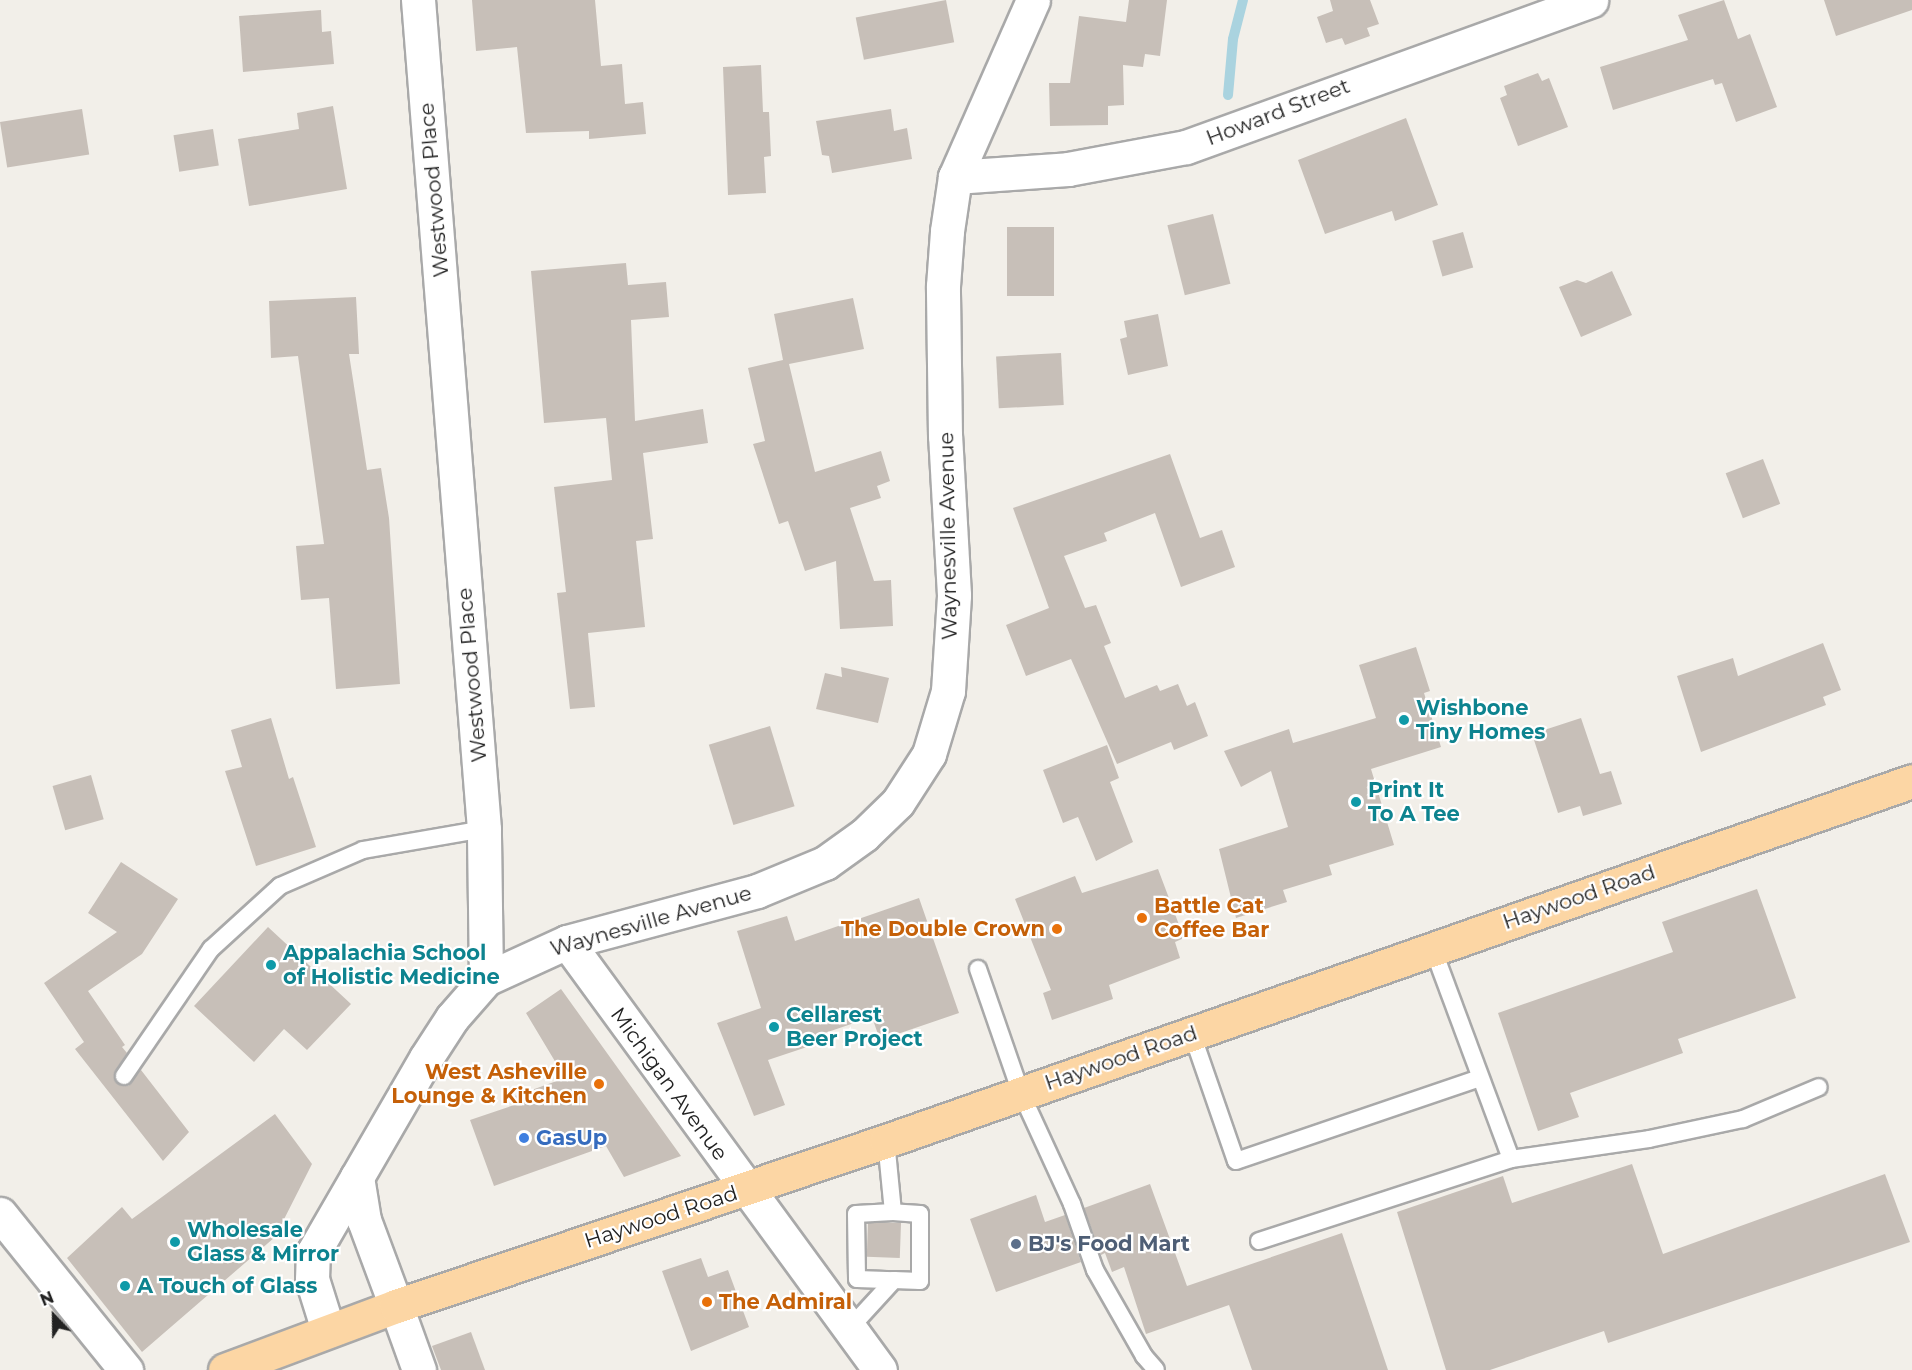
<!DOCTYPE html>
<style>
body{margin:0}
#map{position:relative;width:1912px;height:1370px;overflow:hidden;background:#f2efe9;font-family:Montserrat,sans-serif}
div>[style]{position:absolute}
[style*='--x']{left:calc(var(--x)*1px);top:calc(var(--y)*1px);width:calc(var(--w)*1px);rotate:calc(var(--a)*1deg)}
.stream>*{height:10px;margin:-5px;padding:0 5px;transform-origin:5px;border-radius:5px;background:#aad3df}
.building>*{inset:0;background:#c7bfb8;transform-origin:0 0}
.roads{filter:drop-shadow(2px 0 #a9a9a9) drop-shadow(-2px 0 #a9a9a9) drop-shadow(0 2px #a9a9a9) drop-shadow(0 -2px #a9a9a9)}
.service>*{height:16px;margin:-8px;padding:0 8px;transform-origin:8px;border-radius:8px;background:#fff}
.minor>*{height:33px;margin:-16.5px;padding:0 16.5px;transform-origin:16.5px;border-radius:16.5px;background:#fff}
.tertiary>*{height:33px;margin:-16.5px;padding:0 16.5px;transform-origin:16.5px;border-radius:16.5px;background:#fff}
.primary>*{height:33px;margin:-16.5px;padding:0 16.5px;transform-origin:16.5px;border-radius:16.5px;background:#fcd6a4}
.dots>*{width:16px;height:16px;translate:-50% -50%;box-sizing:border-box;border:3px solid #fff;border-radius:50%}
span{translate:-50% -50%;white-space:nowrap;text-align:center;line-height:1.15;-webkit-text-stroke:4.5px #fff;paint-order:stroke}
.street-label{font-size:21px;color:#222}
.culture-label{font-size:21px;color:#0d838f;font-weight:700}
.left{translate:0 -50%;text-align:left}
.food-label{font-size:21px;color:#c56008;font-weight:700}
.right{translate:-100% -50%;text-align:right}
.shop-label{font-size:21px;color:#366cbe;font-weight:700}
.service-label{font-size:21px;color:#4e5e75;font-weight:700}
.north{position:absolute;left:24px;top:1286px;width:60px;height:60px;-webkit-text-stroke:4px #fff;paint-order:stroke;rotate:338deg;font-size:16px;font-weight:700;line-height:24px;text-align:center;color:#222}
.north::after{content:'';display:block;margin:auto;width:21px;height:27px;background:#222;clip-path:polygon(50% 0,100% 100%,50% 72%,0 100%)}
</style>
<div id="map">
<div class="stream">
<i style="--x:1228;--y:95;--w:56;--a:-84.9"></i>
<i style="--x:1233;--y:39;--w:40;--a:-75.6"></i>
</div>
<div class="building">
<i style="clip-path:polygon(472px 0,595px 0,601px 66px,622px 64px,625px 104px,643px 102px,646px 134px,589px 139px,589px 131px,526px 133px,517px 47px,476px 51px)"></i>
<i style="left:946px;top:0;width:43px;height:92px;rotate:79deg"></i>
<i style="clip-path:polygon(1129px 0,1167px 0,1160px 56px,1145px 54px,1143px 67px,1123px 65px,1124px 105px,1108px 106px,1108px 125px,1050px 126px,1049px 83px,1070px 83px,1079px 16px,1126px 22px)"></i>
<i style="clip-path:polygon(1330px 0,1370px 0,1379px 24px,1367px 28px,1370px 36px,1345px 45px,1342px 38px,1326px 43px,1317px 17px,1333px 11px)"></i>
<i style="clip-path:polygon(1724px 0,1738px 39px,1750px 34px,1777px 107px,1736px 122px,1722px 83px,1715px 85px,1713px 79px,1613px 110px,1600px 67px,1688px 40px,1678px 15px)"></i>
<i style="clip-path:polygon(1824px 0,1912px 0,1912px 10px,1836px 36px)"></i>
<i style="clip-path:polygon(321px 10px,322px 32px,331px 31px,334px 64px,243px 72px,239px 16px)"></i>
<i style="clip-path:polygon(761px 65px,763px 112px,769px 112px,771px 156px,764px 157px,766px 193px,728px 195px,723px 67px)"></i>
<i style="clip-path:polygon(1538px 73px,1542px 81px,1549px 78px,1568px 127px,1518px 146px,1500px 98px,1507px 95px,1504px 86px)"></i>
<i style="clip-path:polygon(333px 106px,347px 189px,249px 206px,238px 139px,299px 129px,297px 113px)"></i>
<i style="left:82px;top:109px;width:46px;height:83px;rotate:81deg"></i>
<i style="clip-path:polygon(891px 109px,894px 131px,907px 128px,912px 159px,832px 173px,829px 156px,822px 155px,816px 121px)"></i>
<i style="clip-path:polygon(1406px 118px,1438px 205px,1395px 221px,1392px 211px,1325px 234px,1298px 160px)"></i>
<i style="left:213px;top:129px;width:37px;height:40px;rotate:81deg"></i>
<i style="left:1213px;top:214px;width:72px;height:47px;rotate:76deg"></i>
<i style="left:1007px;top:227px;width:47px;height:69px"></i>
<i style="left:1463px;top:232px;width:37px;height:32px;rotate:74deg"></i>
<i style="clip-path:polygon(626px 263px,628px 285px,666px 282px,669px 317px,631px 320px,635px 421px,703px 409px,708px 443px,643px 453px,653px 539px,636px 541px,645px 627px,588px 633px,595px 707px,570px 709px,557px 593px,566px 592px,554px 487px,612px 480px,606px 418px,544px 423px,531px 271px)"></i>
<i style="clip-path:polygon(1612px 271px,1632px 315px,1581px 337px,1559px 287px,1577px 280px,1586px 283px)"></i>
<i style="clip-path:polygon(356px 297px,359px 354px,349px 354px,367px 470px,381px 468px,389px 518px,400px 684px,336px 689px,329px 598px,301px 600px,296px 546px,324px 544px,298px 356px,271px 358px,269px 301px)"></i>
<i style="clip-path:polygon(853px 298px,864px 349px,789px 364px,815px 472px,881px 451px,890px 481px,877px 486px,881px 498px,850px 508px,874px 581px,891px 580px,893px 626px,840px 629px,836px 561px,805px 571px,788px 521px,779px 524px,753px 444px,765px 441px,748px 368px,783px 360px,774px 314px)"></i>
<i style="clip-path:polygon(1158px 314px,1168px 366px,1128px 375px,1120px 339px,1127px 337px,1124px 321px)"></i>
<i style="left:1061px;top:353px;width:52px;height:65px;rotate:87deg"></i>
<i style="clip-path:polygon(1170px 454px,1200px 538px,1222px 530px,1235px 567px,1181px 587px,1155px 513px,1104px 533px,1107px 541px,1064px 556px,1085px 608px,1096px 605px,1111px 643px,1104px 646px,1125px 698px,1157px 685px,1160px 691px,1178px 684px,1187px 706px,1195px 702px,1208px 736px,1174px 750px,1171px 742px,1117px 764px,1071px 659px,1026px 676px,1006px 625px,1049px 608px,1013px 508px)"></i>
<i style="left:1763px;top:459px;width:48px;height:40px;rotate:69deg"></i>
<i style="clip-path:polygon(1823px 643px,1841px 690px,1823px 697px,1826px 705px,1701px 752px,1677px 676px,1733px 658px,1738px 676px)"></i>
<i style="clip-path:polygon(1416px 647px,1430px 691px,1424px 693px,1441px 747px,1371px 769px,1394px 845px,1329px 865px,1332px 875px,1283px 890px,1287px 902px,1236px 918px,1219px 849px,1288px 827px,1271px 771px,1241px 787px,1224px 751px,1289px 729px,1293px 743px,1376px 718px,1359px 665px)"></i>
<i style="clip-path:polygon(841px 667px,889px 678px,878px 723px,816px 709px,825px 673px,842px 677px)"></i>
<i style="clip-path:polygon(271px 718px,289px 779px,293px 777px,316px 847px,256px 866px,225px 771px,242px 767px,231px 730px)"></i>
<i style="clip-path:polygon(1581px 718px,1600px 774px,1611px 771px,1622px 804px,1583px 816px,1580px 806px,1558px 813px,1532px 734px)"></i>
<i style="left:770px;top:726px;width:84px;height:64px;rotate:73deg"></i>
<i style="clip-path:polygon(1107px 745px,1119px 778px,1110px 782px,1133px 842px,1096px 861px,1078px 817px,1063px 823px,1043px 770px)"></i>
<i style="left:91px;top:775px;width:46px;height:40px;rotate:74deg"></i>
<i style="clip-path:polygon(121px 862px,178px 899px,142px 954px,88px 991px,125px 1045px,122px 1047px,127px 1053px,115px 1071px,115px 1081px,128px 1086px,141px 1070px,189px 1132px,163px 1161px,75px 1049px,84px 1042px,44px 983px,117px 932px,88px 913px)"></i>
<i style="clip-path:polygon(1158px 869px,1184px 938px,1175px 942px,1180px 958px,1109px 985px,1113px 999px,1052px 1020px,1043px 993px,1051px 990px,1015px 899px,1075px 876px,1082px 893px)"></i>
<i style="clip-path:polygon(1757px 889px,1796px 998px,1678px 1039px,1683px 1053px,1570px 1093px,1579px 1117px,1538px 1131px,1498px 1013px,1673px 952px,1662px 922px)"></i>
<i style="clip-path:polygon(919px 898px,959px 1013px,880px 1040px,872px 1017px,813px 1037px,816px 1044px,768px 1060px,785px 1105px,754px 1116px,717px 1023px,761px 1008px,737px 931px,787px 916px,795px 941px)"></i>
<i style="clip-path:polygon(268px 927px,351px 1004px,307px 1050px,284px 1029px,254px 1062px,194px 1006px)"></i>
<i style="clip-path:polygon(561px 989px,681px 1156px,624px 1177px,606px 1146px,494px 1186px,470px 1120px,517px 1104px,515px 1096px,565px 1078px,526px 1013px)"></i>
<i style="clip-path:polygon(275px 1114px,312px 1164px,275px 1237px,142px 1352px,67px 1258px,122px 1207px,132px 1219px)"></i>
<i style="clip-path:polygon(1632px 1164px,1663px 1254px,1885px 1174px,1910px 1242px,1608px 1343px,1604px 1331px,1490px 1370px,1446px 1370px,1397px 1212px,1503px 1176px,1512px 1203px)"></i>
<i style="clip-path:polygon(1150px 1184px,1187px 1286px,1342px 1233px,1388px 1370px,1252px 1370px,1229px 1305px,1146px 1334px,1124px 1267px,1112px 1272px,1105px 1253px,1101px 1255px,1084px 1208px)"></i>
<i style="clip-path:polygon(1036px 1195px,1045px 1222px,1065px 1215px,1081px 1262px,996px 1292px,970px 1219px)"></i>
<i style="left:901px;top:1223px;width:35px;height:33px;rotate:92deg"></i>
<i style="clip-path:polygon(701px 1258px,708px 1277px,728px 1270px,749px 1327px,691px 1351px,662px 1271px)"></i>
<i style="clip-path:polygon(471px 1332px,485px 1370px,441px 1370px,432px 1346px)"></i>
</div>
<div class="roads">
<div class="service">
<i style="--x:1433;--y:949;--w:224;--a:69.6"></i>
<i style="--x:1511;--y:1159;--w:139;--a:-8.2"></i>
<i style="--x:1649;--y:1139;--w:96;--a:-12"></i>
<i style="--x:1743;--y:1119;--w:82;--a:-22.8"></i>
<i style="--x:978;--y:969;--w:131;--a:70.9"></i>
<i style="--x:1021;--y:1093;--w:122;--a:65.3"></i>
<i style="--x:1072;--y:1204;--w:70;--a:70.8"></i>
<i style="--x:1095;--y:1270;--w:99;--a:60.3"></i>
<i style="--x:1144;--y:1356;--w:18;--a:49"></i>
<i style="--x:1192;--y:1034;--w:134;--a:70.9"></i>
<i style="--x:1236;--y:1161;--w:258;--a:-18.8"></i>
<i style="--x:124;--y:1076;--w:154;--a:-55.6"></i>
<i style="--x:211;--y:949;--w:93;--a:-42.4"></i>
<i style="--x:280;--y:886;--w:90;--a:-23.4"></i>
<i style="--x:363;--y:850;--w:123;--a:-9.8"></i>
<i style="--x:893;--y:1212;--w:37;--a:177"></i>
<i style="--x:856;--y:1214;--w:65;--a:89.1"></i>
<i style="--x:857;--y:1279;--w:37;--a:2"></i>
<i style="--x:1259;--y:1241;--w:265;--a:-18"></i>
<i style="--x:850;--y:1328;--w:65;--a:-47.5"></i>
<i style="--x:894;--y:1280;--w:26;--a:2"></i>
<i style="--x:920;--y:1281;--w:67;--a:-90"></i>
<i style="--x:920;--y:1214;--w:27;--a:-176"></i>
<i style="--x:893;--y:1212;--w:71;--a:-95.6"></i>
</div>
<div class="minor">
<i style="--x:955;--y:177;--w:113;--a:-4"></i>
<i style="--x:1068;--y:169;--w:120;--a:-10.6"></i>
<i style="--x:1186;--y:147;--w:431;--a:-19.9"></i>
<i style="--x:567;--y:942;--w:530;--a:53.82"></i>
<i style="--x:486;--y:979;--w:89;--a:-24.6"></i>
<i style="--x:567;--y:942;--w:197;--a:-15"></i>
<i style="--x:757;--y:891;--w:74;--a:-22.4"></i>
<i style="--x:825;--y:863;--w:48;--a:-35.7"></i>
<i style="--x:864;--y:835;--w:47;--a:-44.1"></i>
<i style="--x:898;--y:802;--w:57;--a:-57.1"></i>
<i style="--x:929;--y:754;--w:66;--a:-73.2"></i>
<i style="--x:948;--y:691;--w:96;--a:-86.4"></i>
<i style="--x:954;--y:595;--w:159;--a:-93.2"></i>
<i style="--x:945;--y:436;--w:150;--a:-90.8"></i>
<i style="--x:943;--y:286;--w:55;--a:-85.8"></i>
<i style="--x:947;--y:231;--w:55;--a:-81.6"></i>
<i style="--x:955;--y:177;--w:193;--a:-66.2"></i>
<i style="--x:0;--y:1214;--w:201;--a:51.1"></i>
<i style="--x:396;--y:1306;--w:68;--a:70.2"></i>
</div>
<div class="tertiary">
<i style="--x:357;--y:1177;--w:44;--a:80.8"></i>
<i style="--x:364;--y:1220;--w:92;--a:69.6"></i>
<i style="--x:328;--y:1330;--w:53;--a:-107.4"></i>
<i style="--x:312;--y:1279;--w:26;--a:-88"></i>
<i style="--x:313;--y:1253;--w:225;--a:-59.9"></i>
<i style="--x:426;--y:1058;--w:48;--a:-57"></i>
<i style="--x:452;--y:1018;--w:52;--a:-48.9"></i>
<i style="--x:486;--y:979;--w:150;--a:-90.8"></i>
<i style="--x:484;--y:829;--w:832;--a:-94.55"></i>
</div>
<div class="primary">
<i style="--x:225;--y:1370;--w:183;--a:-20.5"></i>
<i style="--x:396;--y:1306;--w:517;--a:-18.61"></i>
<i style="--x:886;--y:1141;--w:1087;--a:-19.33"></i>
</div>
</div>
<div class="dots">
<i style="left:1404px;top:720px;background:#0f9aa8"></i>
<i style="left:1356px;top:802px;background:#0f9aa8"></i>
<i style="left:1142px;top:918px;background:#e8710a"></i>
<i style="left:1057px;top:929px;background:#e8710a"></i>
<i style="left:271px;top:965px;background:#0f9aa8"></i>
<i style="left:774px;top:1027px;background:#0f9aa8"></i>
<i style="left:599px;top:1084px;background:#e8710a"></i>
<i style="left:524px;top:1138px;background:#3f7fe0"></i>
<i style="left:175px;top:1242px;background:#0f9aa8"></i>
<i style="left:1016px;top:1244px;background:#5c6f8a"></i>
<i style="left:125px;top:1286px;background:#0f9aa8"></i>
<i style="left:707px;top:1302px;background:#e8710a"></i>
</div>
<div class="street-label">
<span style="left:1278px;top:112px;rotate:-21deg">Howard Street</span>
<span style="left:434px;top:190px;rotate:-95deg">Westwood Place</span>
<span style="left:948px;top:536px;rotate:-91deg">Waynesville Avenue</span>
<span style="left:472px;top:675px;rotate:-95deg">Westwood Place</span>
<span style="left:1579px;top:897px;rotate:-19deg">Haywood Road</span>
<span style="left:651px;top:921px;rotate:-16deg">Waynesville Avenue</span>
<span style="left:1121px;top:1058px;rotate:-19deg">Haywood Road</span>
<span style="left:669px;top:1084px;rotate:54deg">Michigan Avenue</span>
<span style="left:661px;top:1217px;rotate:-18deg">Haywood Road</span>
</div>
<div class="culture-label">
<span class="left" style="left:1416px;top:720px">Wishbone<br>Tiny Homes</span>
<span class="left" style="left:1368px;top:802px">Print It<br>To A Tee</span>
<span class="left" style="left:283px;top:965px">Appalachia School<br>of Holistic Medicine</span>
<span class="left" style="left:786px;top:1027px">Cellarest<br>Beer Project</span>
<span class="left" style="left:187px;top:1242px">Wholesale<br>Glass &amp; Mirror</span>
<span class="left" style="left:137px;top:1286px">A Touch of Glass</span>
</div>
<div class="food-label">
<span class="left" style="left:1154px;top:918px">Battle Cat<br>Coffee Bar</span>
<span class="right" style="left:1045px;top:929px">The Double Crown</span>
<span class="right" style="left:587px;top:1084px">West Asheville<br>Lounge &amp; Kitchen</span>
<span class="left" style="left:719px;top:1302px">The Admiral</span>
</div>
<div class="shop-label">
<span class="left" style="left:536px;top:1138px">GasUp</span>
</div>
<div class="service-label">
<span class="left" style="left:1028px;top:1244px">BJ's Food Mart</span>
</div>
<div class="north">N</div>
</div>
